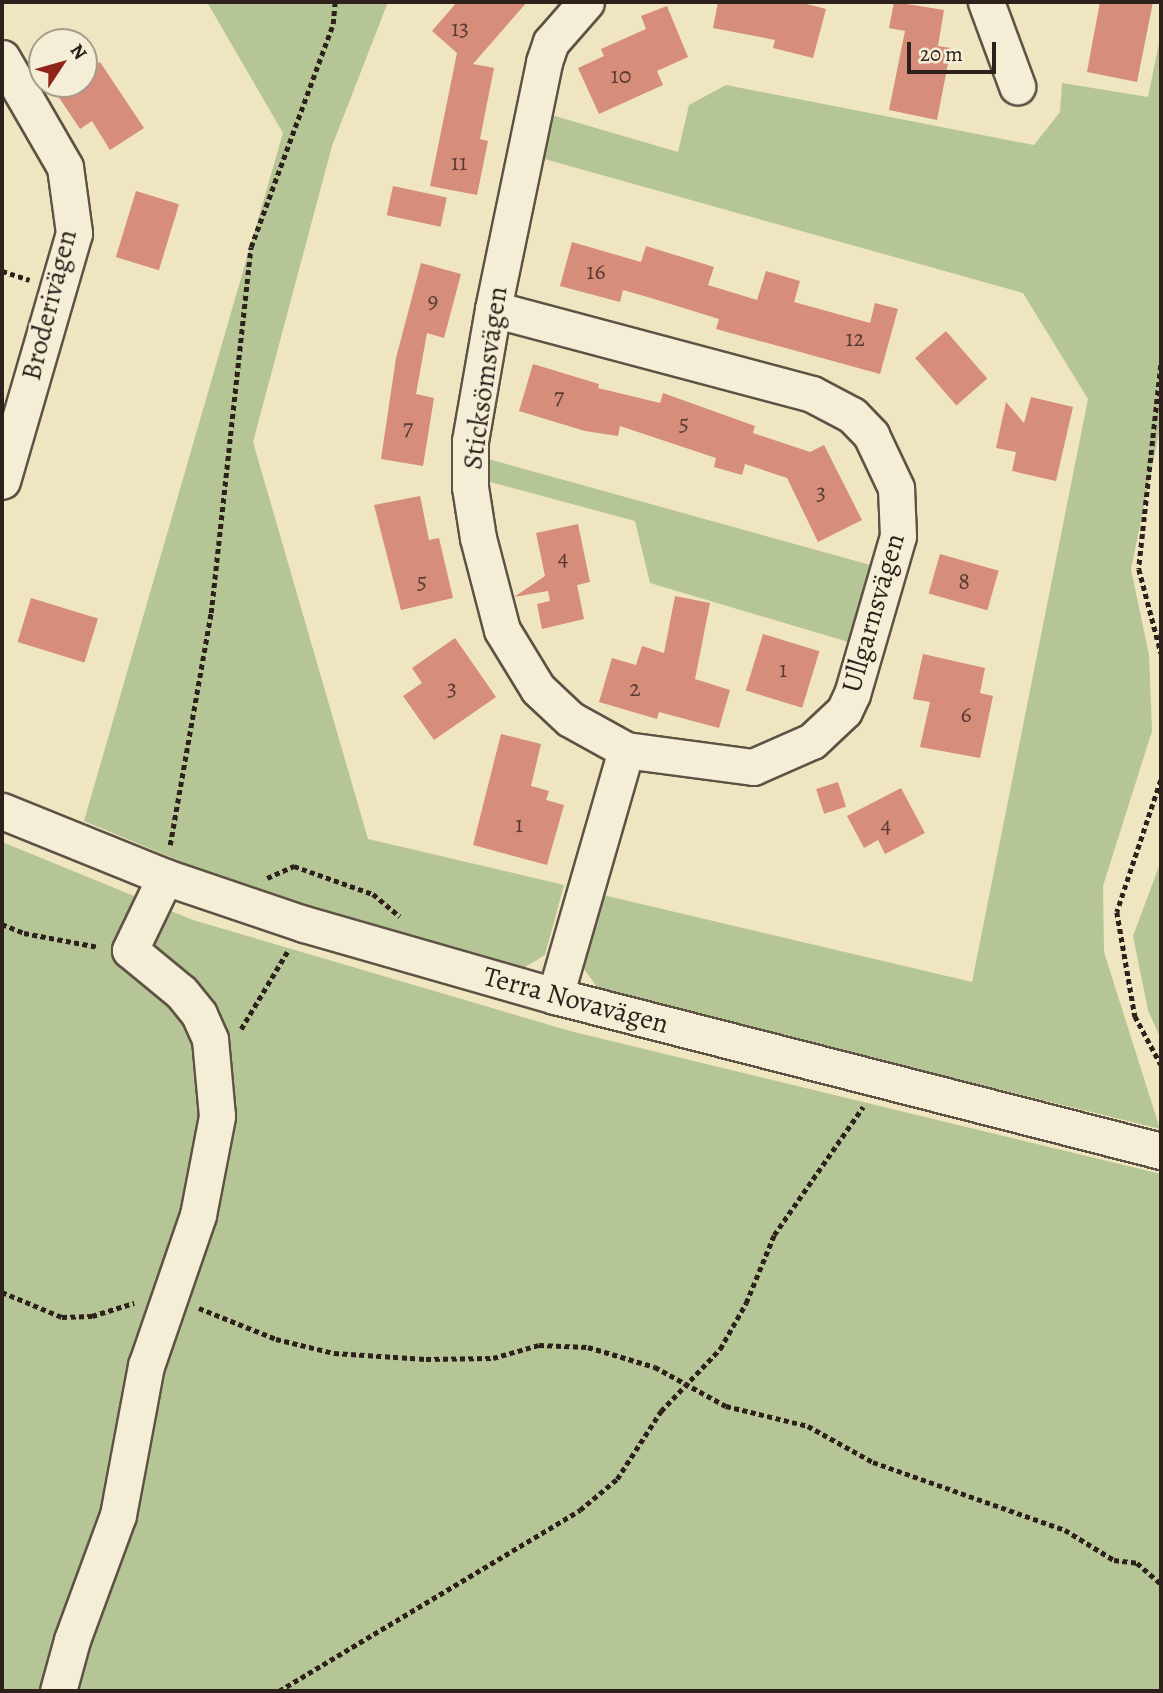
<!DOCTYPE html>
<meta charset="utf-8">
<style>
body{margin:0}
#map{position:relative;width:1163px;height:1693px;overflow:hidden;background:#efe5c1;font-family:Alegreya,serif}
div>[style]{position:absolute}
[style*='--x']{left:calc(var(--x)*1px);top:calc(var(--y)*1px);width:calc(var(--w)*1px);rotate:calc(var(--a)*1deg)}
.green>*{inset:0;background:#b5c596}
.building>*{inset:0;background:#d68d7a;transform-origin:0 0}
.path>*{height:4.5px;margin-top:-2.25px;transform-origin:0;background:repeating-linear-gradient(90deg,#2e211c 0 5px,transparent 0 8.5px)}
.roads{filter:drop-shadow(2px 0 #5e5245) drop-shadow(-2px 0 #5e5245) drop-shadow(0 2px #5e5245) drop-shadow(0 -2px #5e5245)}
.minor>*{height:35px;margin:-17.5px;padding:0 17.5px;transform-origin:17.5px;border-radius:17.5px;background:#f5eed7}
span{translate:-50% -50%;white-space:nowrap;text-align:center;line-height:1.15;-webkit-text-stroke:5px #f5eed7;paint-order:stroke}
.number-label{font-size:24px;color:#583c34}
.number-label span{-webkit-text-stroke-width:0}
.street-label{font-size:28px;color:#2e211c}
.frame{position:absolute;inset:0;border:4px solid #2e211c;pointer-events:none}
.north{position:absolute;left:28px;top:28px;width:70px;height:70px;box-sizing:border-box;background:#f5eed7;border:2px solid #a59c8c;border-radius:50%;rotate:54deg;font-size:19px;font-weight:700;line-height:28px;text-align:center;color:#2e211c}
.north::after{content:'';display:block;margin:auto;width:24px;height:32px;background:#8f2418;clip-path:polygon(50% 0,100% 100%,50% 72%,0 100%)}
.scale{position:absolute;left:907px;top:42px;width:89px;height:32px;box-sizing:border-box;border:4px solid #2e211c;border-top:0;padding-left:9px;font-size:21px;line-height:24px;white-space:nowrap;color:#2e211c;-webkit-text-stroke:5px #f5eed7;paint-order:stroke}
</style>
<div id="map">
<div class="green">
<i style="clip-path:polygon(207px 2px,388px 2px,332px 146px,253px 442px,368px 839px,564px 885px,545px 955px,517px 972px,294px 909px,84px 821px,283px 133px)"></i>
<i style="clip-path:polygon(1161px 33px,1161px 424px,1131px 569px,1149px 655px,1152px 731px,1103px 886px,1104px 952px,1160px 1129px,600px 991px,582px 966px,603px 895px,972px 982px,1088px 399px,1023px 293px,541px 158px,548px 114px,678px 152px,689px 105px,726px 85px,1034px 145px,1060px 112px,1062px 83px,1148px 97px)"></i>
<i style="clip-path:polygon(481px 457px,874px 566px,855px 644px,650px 583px,635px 521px,483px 480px)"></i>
<i style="clip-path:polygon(2px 842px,193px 920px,570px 1031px,1161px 1174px,1161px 1691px,2px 1691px)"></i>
<i style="clip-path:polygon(1161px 861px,1161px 1040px,1148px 1010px,1133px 936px)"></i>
</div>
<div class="building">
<i style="clip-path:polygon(457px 2px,527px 2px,473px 64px,494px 68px,480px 139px,488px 141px,477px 195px,430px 186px,457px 53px,432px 31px)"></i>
<i style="clip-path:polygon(718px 2px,799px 2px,826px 9px,813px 58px,773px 48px,775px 40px,713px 28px)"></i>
<i style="clip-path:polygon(894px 2px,944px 10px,938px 46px,951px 48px,937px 120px,889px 110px,905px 31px,889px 28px)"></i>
<i style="clip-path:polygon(1100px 2px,1153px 2px,1137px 82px,1087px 72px)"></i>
<i style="clip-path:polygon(667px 6px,688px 57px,657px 71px,663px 85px,599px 114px,578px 68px,604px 56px,601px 49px,646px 29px,641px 16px)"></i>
<i style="clip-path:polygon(100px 62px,144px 128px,110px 150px,92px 121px,80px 129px,50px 84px,84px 84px,84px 73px)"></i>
<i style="left:393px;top:186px;width:55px;height:30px;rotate:12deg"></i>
<i style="left:136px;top:191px;width:45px;height:69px;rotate:17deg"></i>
<i style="clip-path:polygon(572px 242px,641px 262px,646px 246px,714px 267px,708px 285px,757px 300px,766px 271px,800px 281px,794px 302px,870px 323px,875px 303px,898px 309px,880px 374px,716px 329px,719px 319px,651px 298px,623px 290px,620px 302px,560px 286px)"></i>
<i style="clip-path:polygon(421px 263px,461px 274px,444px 338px,427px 333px,416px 394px,434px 398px,423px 466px,381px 459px,396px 358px)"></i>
<i style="left:946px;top:331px;width:63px;height:41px;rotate:49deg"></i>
<i style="clip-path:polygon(533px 364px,599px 384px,598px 388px,660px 403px,663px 393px,755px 426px,753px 433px,810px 452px,824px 445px,862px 520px,818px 542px,787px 478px,745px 464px,742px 475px,714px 467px,716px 458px,620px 426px,618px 436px,585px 431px,519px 411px)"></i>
<i style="clip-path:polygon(1031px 397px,1073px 407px,1056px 481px,1012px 471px,1016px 452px,996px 448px,1006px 402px,1024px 423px)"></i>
<i style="clip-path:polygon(420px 496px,429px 540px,439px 538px,453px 598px,401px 610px,374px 505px)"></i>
<i style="clip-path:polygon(578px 524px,590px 582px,577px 585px,584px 619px,542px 629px,537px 604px,550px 601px,548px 591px,514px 597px,545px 576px,536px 533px)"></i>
<i style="left:940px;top:554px;width:61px;height:41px;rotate:16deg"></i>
<i style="clip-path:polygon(675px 596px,710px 603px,695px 679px,730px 690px,719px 728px,659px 712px,657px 719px,599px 702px,612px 658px,636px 665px,642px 646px,664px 653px)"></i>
<i style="left:31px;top:598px;width:70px;height:46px;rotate:17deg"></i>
<i style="left:763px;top:634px;width:59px;height:59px;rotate:17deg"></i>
<i style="clip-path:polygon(455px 638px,496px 697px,434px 740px,403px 696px,422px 683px,412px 668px)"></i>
<i style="clip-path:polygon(923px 654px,985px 668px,980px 693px,993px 696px,980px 758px,920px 747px,930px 702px,913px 699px)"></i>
<i style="clip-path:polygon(501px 734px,541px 744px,531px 786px,549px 791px,546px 800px,564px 805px,547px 865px,473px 845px)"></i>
<i style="left:838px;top:782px;width:26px;height:23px;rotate:72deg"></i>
<i style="clip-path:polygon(901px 788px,925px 833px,885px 854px,878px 840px,864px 848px,847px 816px)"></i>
</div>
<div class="path">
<i style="--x:2;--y:271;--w:29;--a:18"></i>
<i style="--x:1161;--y:365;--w:205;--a:96.2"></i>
<i style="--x:1139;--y:569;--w:87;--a:75.3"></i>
<i style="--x:1161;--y:780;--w:139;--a:108.4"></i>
<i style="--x:1117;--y:912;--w:106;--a:80.2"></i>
<i style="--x:1135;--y:1016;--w:55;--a:62"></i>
<i style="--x:170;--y:845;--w:236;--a:-80"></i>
<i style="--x:211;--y:613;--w:368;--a:-83.8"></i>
<i style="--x:251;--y:247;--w:238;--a:-69.8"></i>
<i style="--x:333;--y:24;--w:22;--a:-85"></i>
<i style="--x:267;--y:878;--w:30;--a:-24"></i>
<i style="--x:294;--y:866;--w:84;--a:19.5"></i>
<i style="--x:373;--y:894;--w:35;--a:40"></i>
<i style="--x:2;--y:924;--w:24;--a:22"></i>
<i style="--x:24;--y:933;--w:76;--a:10.6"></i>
<i style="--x:241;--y:1029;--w:90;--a:-59.1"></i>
<i style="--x:2;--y:1292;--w:65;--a:22.6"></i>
<i style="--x:62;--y:1317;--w:30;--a:-2"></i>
<i style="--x:92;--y:1316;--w:44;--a:-17.2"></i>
<i style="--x:199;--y:1308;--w:83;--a:21.9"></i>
<i style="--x:276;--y:1339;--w:60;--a:13.6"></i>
<i style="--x:334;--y:1353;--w:92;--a:3.7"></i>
<i style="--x:426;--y:1359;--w:67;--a:-0.9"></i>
<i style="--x:493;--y:1358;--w:48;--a:-15.8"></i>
<i style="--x:539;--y:1345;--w:49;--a:2.3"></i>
<i style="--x:588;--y:1347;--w:70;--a:16.6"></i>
<i style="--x:655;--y:1367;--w:81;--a:28.8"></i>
<i style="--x:726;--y:1406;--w:84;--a:13.7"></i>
<i style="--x:808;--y:1426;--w:74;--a:29"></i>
<i style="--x:873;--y:1462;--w:204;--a:19.5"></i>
<i style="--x:1065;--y:1530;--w:57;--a:31.5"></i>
<i style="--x:1114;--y:1560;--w:23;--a:7"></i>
<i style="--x:1137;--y:1563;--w:32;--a:41"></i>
<i style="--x:279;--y:1691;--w:351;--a:-31"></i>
<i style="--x:580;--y:1510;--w:48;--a:-40"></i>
<i style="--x:617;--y:1479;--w:81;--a:-57.1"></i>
<i style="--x:661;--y:1411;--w:86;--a:-46.4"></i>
<i style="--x:720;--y:1349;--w:53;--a:-60.5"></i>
<i style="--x:746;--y:1303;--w:74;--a:-67.6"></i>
<i style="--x:774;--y:1235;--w:156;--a:-55.2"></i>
</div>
<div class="roads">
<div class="minor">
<i style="--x:986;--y:2;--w:90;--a:69.7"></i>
<i style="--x:2;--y:58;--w:126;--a:60"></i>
<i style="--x:65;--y:167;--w:67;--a:82.2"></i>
<i style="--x:74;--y:233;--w:258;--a:106.2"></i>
<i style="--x:493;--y:309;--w:330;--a:14.9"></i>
<i style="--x:812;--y:394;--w:45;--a:27.7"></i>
<i style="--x:852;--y:415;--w:28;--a:46"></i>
<i style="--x:871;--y:435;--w:59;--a:64.7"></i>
<i style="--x:896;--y:488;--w:48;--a:87.6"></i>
<i style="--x:898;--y:536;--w:165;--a:106.2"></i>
<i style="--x:852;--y:694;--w:19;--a:115"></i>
<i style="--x:844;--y:711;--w:44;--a:136.8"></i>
<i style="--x:812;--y:741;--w:64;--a:156.2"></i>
<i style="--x:753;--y:767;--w:128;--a:-172.4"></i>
<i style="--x:626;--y:750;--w:64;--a:-151"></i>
<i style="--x:570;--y:719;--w:44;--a:-136.8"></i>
<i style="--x:538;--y:689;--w:69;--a:-121.4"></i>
<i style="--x:502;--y:630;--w:95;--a:-104.6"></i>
<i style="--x:478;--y:538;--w:52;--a:-98.9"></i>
<i style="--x:470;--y:487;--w:46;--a:-90"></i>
<i style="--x:470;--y:441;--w:134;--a:-80.1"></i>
<i style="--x:493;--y:309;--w:252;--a:-78.3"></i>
<i style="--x:544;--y:62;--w:21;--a:-71"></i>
<i style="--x:551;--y:42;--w:53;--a:-48.8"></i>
<i style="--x:2;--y:811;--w:176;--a:22"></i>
<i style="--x:165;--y:877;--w:147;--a:18.7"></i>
<i style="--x:304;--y:924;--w:261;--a:16"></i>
<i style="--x:555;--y:996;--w:626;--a:14.35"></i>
<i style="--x:555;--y:996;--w:256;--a:-73.9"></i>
<i style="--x:58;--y:1691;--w:53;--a:-74.6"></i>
<i style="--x:72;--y:1640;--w:133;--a:-69.8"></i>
<i style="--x:118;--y:1515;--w:152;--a:-79.4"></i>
<i style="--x:146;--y:1366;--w:160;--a:-71"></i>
<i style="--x:198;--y:1215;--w:101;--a:-79.1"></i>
<i style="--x:217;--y:1116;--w:77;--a:-95.2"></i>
<i style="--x:210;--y:1039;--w:27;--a:-114"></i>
<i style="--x:199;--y:1014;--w:28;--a:-129"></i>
<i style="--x:181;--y:992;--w:66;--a:-140.5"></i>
<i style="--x:130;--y:950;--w:81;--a:-64.4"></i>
</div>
</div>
<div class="number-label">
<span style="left:460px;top:29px">13</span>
<span style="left:621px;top:76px">10</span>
<span style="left:459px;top:163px">11</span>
<span style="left:596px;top:272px">16</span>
<span style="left:433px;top:301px">9</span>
<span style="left:855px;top:339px">12</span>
<span style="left:559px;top:397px">7</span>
<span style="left:684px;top:424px">5</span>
<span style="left:408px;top:428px">7</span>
<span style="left:821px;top:493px">3</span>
<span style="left:563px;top:558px">4</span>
<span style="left:422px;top:582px">5</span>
<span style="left:964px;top:582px">8</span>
<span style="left:783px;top:670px">1</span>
<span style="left:452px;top:689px">3</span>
<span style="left:635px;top:689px">2</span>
<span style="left:966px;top:715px">6</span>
<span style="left:519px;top:825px">1</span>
<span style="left:886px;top:825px">4</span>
</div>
<div class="street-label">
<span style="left:49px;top:305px;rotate:-76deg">Broderivägen</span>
<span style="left:485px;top:378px;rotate:-82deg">Sticksömsvägen</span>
<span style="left:873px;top:613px;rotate:-74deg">Ullgarnsvägen</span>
<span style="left:576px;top:1000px;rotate:15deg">Terra Novavägen</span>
</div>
<div class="frame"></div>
<div class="north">N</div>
<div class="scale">20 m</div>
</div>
